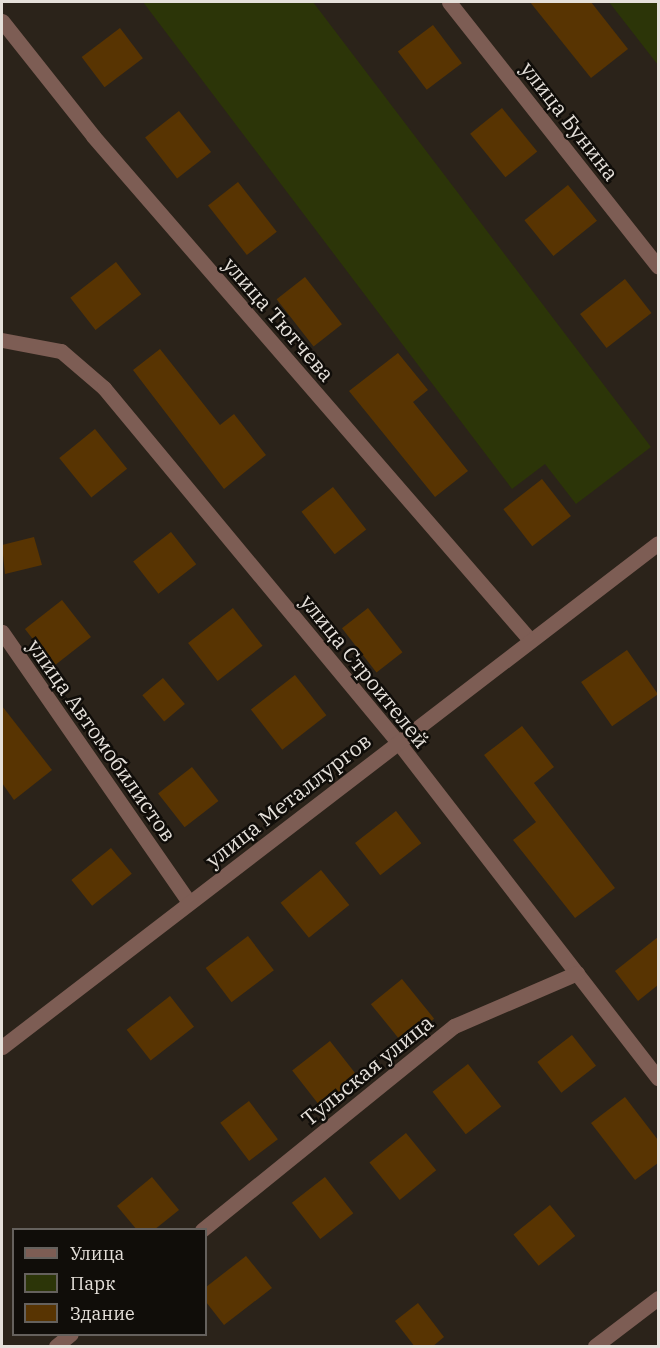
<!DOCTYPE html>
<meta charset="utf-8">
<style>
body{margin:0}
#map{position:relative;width:660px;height:1348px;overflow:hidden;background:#2b231a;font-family:"IBM Plex Serif",serif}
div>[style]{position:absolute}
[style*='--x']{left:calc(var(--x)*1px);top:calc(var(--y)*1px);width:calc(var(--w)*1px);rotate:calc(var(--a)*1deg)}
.green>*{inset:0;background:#2c3508}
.building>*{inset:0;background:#583402;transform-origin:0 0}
.minor>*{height:15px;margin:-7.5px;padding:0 7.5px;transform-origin:7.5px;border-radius:7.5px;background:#7d5d54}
.tertiary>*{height:15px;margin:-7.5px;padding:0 7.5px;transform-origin:7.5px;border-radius:7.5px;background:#7d5d54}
span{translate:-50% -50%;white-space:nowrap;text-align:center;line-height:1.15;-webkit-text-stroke:5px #100d09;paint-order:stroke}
.street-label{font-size:21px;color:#e5e0da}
.frame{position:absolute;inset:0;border:3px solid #e5e0da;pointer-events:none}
.legend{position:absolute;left:12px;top:1228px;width:195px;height:108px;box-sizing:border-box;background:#100d09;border:2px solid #65615d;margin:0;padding:8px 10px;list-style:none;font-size:18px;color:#e5e0da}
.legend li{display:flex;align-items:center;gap:12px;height:30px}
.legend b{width:30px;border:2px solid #65615d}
</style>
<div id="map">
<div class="green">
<i style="clip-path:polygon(143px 2px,313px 2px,651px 447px,576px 504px,545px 464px,512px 489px)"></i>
<i style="clip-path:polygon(609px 2px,658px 2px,658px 65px)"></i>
</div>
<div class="building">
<i style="clip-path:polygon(530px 2px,591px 2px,628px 49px,591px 78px)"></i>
<i style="left:433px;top:25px;width:48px;height:44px;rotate:53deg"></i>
<i style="left:120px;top:28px;width:38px;height:48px;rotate:53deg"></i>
<i style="left:502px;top:108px;width:56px;height:41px;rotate:51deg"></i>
<i style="left:179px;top:111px;width:52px;height:43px;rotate:52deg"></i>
<i style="left:238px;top:182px;width:63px;height:38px;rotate:52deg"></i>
<i style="left:568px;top:185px;width:46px;height:56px;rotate:51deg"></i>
<i style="left:116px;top:262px;width:41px;height:58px;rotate:52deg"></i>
<i style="left:305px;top:277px;width:60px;height:36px;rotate:52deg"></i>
<i style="left:625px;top:279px;width:43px;height:57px;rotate:52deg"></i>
<i style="clip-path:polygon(160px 349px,220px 425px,234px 414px,266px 455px,224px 489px,133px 370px)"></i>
<i style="clip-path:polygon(398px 353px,428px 390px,413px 402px,468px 471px,435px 497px,349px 391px)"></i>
<i style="left:95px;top:429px;width:51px;height:46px;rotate:51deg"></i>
<i style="left:542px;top:479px;width:47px;height:49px;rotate:52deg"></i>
<i style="left:333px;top:487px;width:54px;height:40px;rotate:52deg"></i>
<i style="left:171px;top:532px;width:41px;height:48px;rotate:52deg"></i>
<i style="clip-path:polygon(34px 537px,42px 565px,5px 574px,2px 545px)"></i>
<i style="left:62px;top:600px;width:47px;height:47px;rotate:52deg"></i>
<i style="left:233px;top:608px;width:48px;height:57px;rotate:52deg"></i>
<i style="left:368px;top:608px;width:56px;height:33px;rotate:52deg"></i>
<i style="left:627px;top:650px;width:54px;height:56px;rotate:55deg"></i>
<i style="left:295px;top:675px;width:51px;height:56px;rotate:52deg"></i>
<i style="left:163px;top:678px;width:34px;height:27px;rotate:50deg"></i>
<i style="clip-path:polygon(2px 706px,52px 770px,14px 800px,2px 783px)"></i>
<i style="clip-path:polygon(522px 726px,554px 767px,534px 783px,615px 888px,575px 918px,513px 840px,536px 822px,484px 755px)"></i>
<i style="left:192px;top:767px;width:43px;height:43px;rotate:52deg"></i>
<i style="left:396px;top:811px;width:41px;height:52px;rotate:52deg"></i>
<i style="left:111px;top:848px;width:33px;height:51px;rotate:51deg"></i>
<i style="left:321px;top:870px;width:45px;height:52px;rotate:51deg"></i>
<i style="left:248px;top:936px;width:43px;height:53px;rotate:53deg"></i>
<i style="clip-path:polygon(658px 937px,658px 985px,638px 1001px,615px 971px)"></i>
<i style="left:402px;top:979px;width:51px;height:40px;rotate:51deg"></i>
<i style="left:170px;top:996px;width:39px;height:55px;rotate:52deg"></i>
<i style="left:572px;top:1035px;width:39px;height:44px;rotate:52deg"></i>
<i style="left:330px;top:1041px;width:47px;height:48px;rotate:52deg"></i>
<i style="left:468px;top:1064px;width:54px;height:45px;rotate:52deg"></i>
<i style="clip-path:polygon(625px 1097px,658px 1140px,658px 1163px,635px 1180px,591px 1123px)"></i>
<i style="left:249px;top:1101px;width:48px;height:36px;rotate:53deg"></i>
<i style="left:406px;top:1133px;width:48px;height:47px;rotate:51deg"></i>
<i style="clip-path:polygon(152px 1177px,179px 1210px,154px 1230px,137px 1230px,117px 1206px)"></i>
<i style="left:325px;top:1177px;width:46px;height:42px;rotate:52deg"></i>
<i style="left:550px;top:1205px;width:40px;height:47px;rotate:51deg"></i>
<i style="clip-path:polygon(246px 1256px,272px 1288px,224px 1325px,206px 1302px,206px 1287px)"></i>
<i style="clip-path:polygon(418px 1303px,444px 1337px,432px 1347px,415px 1347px,395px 1321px)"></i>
</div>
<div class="minor">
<i style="--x:449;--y:2;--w:337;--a:51.7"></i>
<i style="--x:2;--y:21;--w:147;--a:51.6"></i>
<i style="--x:93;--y:136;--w:667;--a:49.07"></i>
<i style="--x:2;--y:340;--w:60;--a:10.6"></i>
<i style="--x:61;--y:351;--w:57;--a:40.7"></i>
<i style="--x:104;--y:388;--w:460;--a:50.3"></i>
<i style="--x:398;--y:742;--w:425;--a:52.3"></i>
<i style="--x:2;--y:632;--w:328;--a:55.3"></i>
<i style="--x:2;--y:1047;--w:827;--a:-37.53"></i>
<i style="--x:202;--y:1230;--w:324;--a:-39"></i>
<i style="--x:454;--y:1026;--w:134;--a:-23.3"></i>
<i style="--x:56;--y:1346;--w:19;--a:-39"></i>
</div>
<div class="tertiary">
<i style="--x:595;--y:1346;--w:79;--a:-37.3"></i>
</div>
<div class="street-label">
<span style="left:570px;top:121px;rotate:52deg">улица Бунина</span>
<span style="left:279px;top:319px;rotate:49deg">улица Тютчева</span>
<span style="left:365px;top:671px;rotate:51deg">улица Строителей</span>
<span style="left:102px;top:740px;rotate:55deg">улица Автомобилистов</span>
<span style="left:288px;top:800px;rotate:-38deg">улица Металлургов</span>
<span style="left:367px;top:1070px;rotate:-39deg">Тульская улица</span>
</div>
<div class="frame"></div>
<ul class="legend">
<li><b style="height:8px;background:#7d5d54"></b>Улица</li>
<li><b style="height:16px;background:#2c3508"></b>Парк</li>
<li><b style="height:16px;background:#583402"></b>Здание</li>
</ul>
</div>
